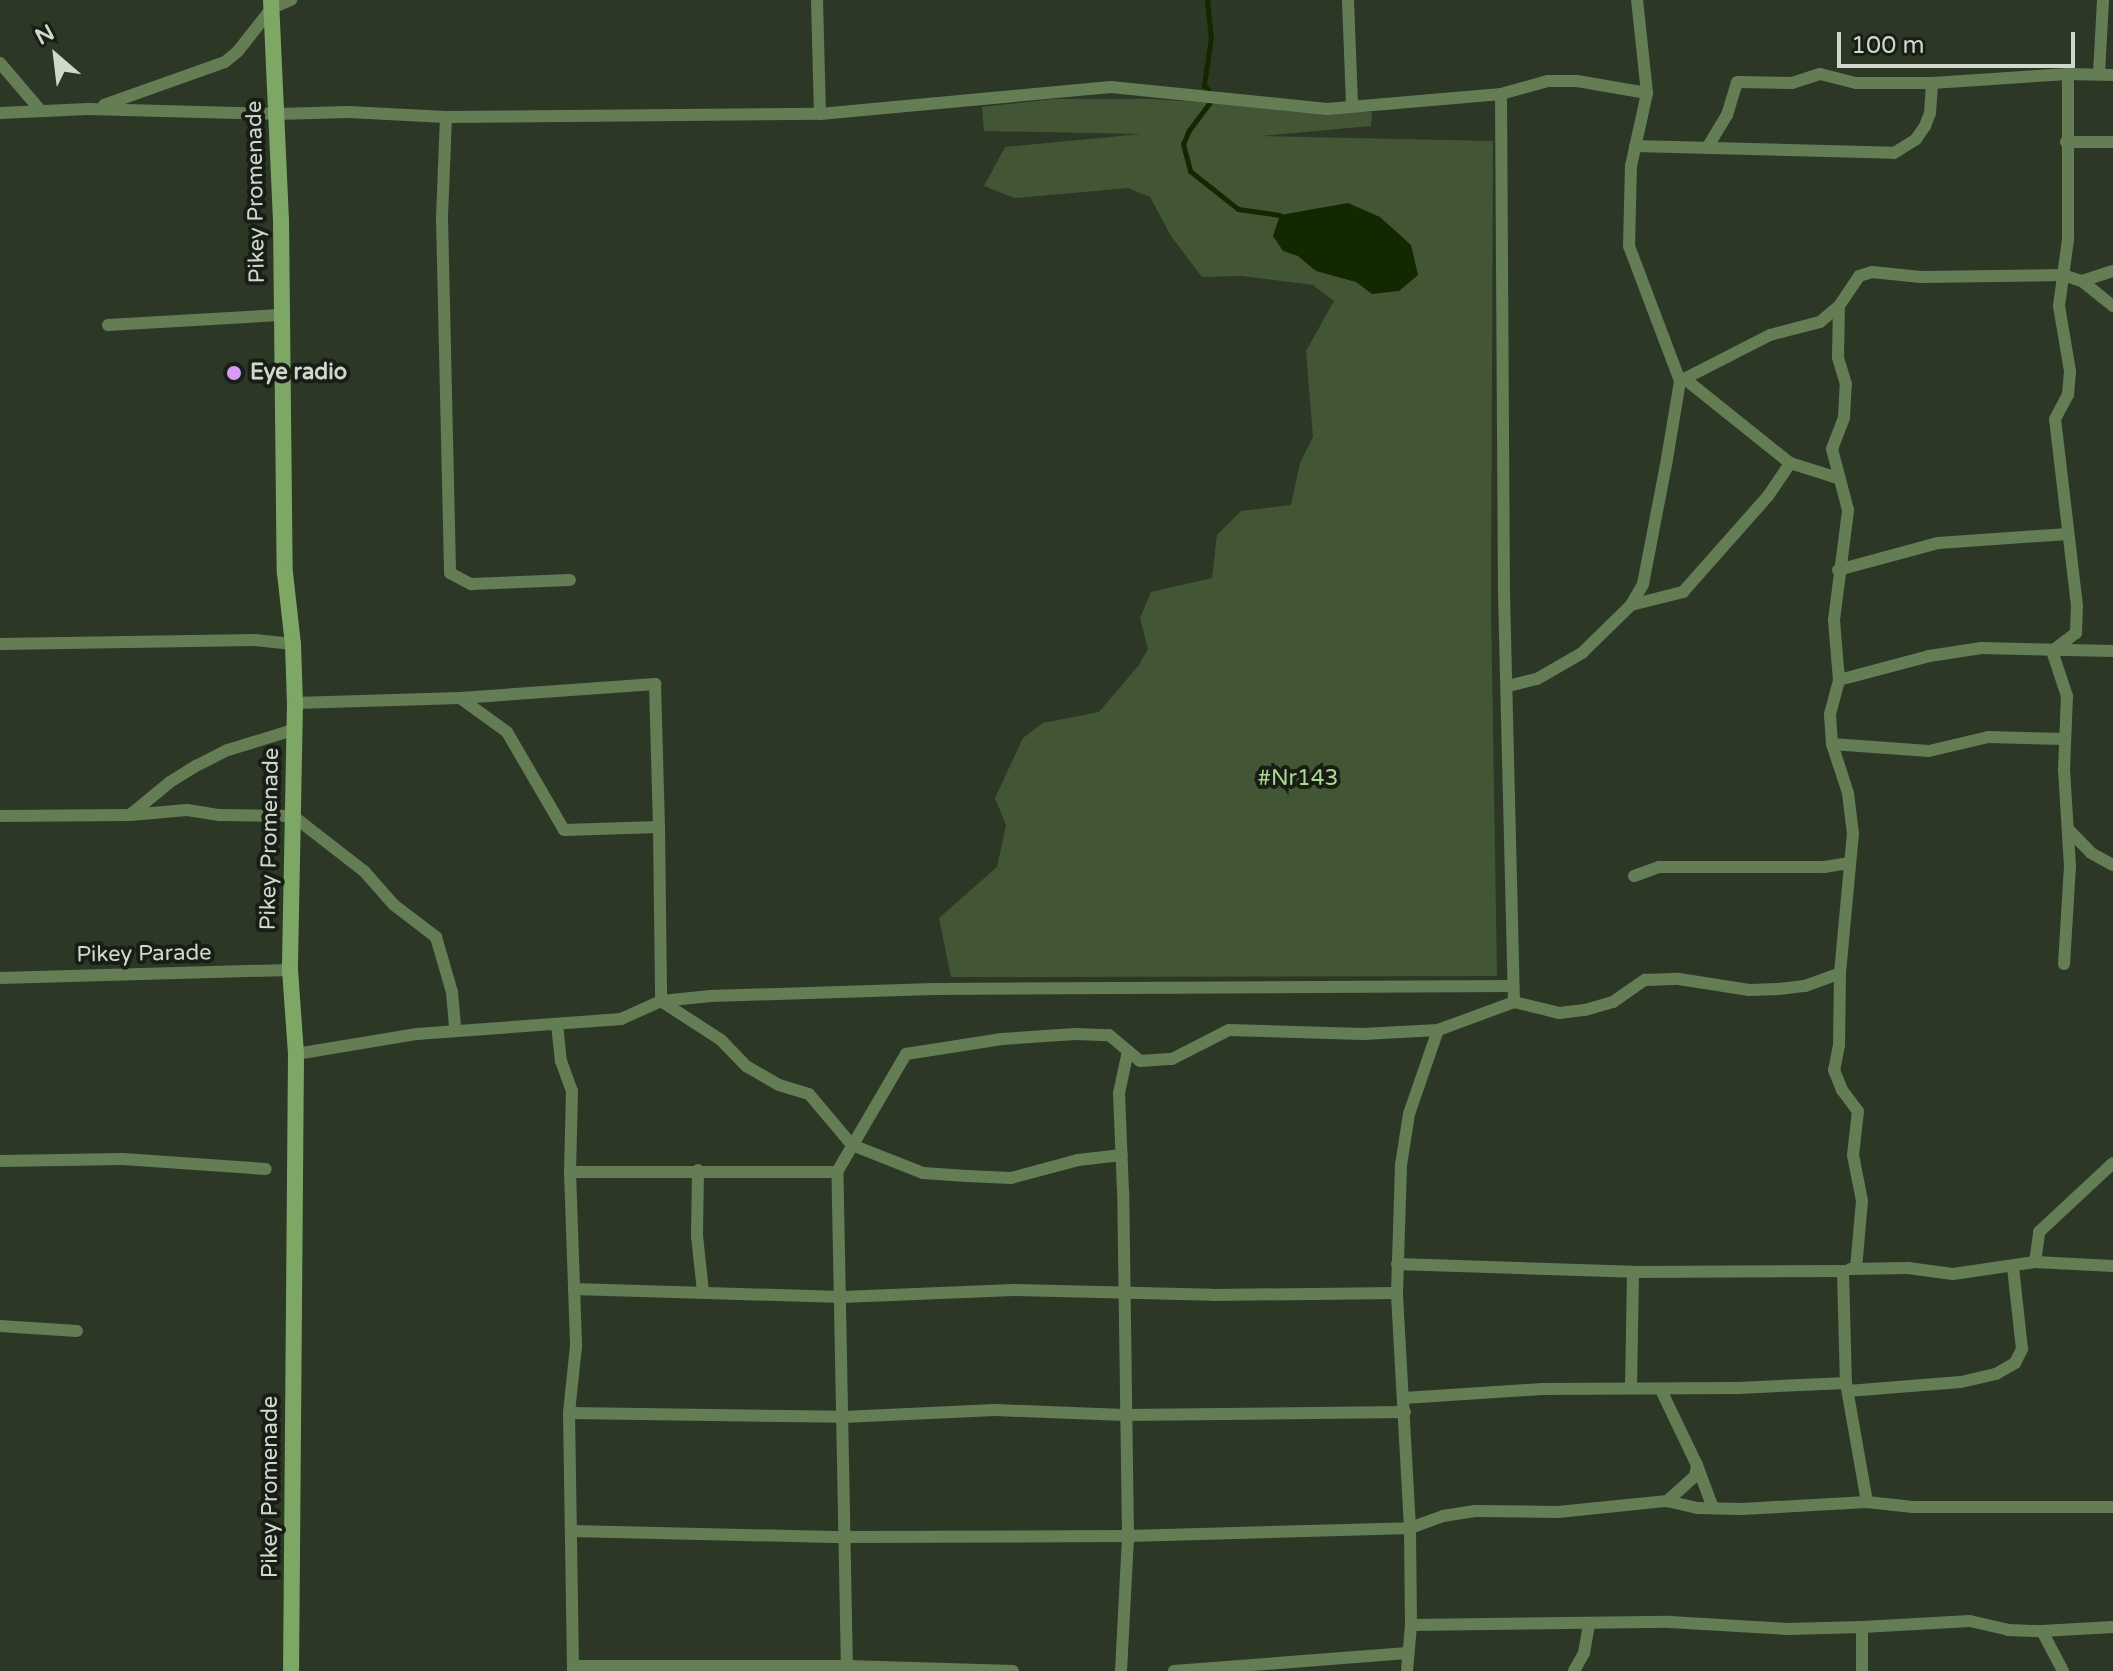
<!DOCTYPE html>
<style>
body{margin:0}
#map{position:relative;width:2113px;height:1671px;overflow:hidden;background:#2c3825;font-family:"Varela Round",sans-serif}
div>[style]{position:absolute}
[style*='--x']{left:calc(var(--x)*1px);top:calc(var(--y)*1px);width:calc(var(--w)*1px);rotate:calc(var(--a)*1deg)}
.green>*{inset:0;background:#425636}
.water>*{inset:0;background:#112801}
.stream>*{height:5px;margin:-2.5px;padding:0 2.5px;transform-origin:2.5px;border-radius:2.5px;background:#112801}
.street>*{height:12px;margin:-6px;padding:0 6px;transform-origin:6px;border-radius:6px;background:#647d55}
.secondary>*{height:16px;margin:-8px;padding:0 8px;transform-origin:8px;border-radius:8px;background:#7ea766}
.dots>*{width:22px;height:22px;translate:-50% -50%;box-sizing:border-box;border:4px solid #181d15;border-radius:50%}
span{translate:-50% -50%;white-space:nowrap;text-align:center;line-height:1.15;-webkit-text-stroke:8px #181d15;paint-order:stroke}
.street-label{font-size:22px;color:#d0d8cc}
.poi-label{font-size:22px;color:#d0d8cc;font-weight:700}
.left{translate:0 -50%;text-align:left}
.park-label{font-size:22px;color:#a9db8c}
.north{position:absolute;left:16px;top:16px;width:80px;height:80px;-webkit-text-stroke:6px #181d15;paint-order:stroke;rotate:332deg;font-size:22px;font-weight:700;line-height:32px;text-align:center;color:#d0d8cc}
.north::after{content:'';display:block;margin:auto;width:28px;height:36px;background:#d0d8cc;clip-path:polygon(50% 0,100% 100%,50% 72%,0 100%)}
.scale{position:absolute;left:1837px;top:32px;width:238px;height:36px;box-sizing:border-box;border:4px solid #d0d8cc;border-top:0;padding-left:10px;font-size:24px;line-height:28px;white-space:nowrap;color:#d0d8cc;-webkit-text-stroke:6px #181d15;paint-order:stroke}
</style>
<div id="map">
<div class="green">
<i style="clip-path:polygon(1054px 99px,1149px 99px,1372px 112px,1371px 126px,1261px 136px,1493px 141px,1491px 606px,1497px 976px,951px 977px,939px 918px,997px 867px,1006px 825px,995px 798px,1023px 738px,1043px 723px,1099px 712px,1139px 665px,1148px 649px,1140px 618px,1151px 592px,1212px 578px,1217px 535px,1241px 511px,1291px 505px,1300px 463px,1313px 437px,1306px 351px,1334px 301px,1313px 285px,1242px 276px,1202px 277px,1171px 236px,1150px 197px,1128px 188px,1015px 198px,984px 186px,1005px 147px,1142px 134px,984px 131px,982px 107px)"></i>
</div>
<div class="water">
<i style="clip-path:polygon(1348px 203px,1380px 217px,1411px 245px,1418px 275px,1399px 291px,1372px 294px,1356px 282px,1316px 271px,1298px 256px,1283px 251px,1273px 236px,1280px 215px)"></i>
</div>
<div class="stream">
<i style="--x:1207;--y:0;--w:37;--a:84"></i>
<i style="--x:1211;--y:37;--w:49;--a:98.3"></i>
<i style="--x:1204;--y:85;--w:16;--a:50"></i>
<i style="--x:1214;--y:97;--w:41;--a:127.1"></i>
<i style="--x:1189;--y:130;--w:15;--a:113"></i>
<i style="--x:1183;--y:144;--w:28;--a:75"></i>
<i style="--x:1190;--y:171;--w:61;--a:38.4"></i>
<i style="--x:1238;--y:209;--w:42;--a:8.1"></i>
</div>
<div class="street">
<i style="--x:817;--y:0;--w:114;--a:88.5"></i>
<i style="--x:1348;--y:0;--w:106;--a:87.8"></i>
<i style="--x:0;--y:63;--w:63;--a:49.5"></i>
<i style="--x:2099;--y:74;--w:74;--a:-86.9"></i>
<i style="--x:1501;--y:94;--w:49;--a:-15.5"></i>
<i style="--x:1548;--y:81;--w:29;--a:0"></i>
<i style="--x:1577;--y:81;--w:71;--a:9.7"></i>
<i style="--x:104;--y:105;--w:128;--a:-19.6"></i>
<i style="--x:225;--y:62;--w:17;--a:-40"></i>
<i style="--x:238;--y:51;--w:55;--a:-51.7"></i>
<i style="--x:272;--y:8;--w:21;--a:-23"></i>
<i style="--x:0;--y:113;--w:88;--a:-2.6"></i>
<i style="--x:88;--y:109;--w:189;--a:1.5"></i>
<i style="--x:277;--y:114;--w:71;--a:-1.6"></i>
<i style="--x:348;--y:112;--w:98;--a:2.9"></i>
<i style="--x:446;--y:117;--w:374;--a:-0.5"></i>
<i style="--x:820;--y:114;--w:292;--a:-5.3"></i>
<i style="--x:1111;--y:87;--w:217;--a:5.8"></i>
<i style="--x:1327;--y:109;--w:175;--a:-4.9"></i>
<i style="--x:1501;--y:94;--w:500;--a:89.66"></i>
<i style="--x:1504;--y:594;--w:408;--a:88.6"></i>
<i style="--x:446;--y:117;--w:101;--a:92.3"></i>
<i style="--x:442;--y:218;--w:355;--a:88.7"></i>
<i style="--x:450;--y:573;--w:24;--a:28"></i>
<i style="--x:471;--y:584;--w:99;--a:-2.3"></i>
<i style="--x:2066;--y:142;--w:47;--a:0"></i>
<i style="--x:1635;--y:146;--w:259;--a:1.5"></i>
<i style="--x:1894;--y:153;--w:26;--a:-32"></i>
<i style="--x:1916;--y:139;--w:16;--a:-55"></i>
<i style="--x:1925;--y:126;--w:14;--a:-69"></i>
<i style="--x:1930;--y:113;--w:30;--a:-86"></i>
<i style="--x:1932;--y:83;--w:136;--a:-3.8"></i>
<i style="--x:1707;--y:148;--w:39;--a:-59"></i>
<i style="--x:1727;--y:115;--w:34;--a:-73"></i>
<i style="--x:1737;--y:82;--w:55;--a:1"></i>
<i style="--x:1792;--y:83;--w:29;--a:-18"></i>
<i style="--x:1820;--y:74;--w:37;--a:14"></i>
<i style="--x:1856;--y:83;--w:76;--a:0"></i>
<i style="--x:2082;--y:281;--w:33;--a:-18"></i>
<i style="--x:108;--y:325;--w:172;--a:-3.3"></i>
<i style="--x:1685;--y:379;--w:134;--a:38.7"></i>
<i style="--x:1790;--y:463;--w:50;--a:17.4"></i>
<i style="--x:1680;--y:381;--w:101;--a:-27.1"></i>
<i style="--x:1770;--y:335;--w:52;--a:-14.6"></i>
<i style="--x:1820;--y:322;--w:25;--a:-40"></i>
<i style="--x:1839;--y:306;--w:36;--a:-56"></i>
<i style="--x:1859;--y:276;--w:14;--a:-17"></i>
<i style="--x:1872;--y:272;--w:49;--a:5.8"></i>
<i style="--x:1921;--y:277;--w:142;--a:-0.8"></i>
<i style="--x:2063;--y:275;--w:20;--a:18"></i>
<i style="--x:2082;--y:281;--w:40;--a:39"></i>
<i style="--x:1838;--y:570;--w:104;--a:-15.1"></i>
<i style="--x:1938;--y:543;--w:130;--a:-4"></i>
<i style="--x:1631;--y:605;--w:54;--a:-14"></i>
<i style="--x:1683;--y:592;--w:128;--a:-48.5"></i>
<i style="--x:1768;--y:496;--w:40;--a:-56"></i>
<i style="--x:0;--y:644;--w:255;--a:-0.9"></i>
<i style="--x:255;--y:640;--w:38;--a:6"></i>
<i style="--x:1839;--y:680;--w:93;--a:-14.9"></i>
<i style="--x:1929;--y:656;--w:53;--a:-8.7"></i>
<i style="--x:1981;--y:648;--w:132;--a:1.3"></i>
<i style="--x:1508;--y:686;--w:30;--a:-14"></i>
<i style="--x:1537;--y:679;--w:52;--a:-30"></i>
<i style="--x:1582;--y:653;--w:69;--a:-44.4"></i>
<i style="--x:1631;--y:605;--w:24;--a:-60"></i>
<i style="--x:1643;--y:584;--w:127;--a:-79.1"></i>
<i style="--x:1667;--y:459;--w:79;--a:-80.5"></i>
<i style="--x:1680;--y:381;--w:144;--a:-110.7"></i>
<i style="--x:1629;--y:246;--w:80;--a:-88.6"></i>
<i style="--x:1631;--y:166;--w:75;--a:-77.6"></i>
<i style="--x:1647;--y:93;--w:94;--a:-96.1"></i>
<i style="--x:460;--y:698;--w:58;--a:35.9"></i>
<i style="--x:507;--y:732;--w:113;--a:59.8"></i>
<i style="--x:564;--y:830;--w:95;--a:-1.8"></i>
<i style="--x:659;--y:827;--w:174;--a:89.3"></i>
<i style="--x:661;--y:1001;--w:72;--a:33"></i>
<i style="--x:721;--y:1040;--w:36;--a:46"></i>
<i style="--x:746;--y:1066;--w:38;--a:30"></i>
<i style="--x:779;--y:1085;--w:31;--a:17"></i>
<i style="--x:809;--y:1094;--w:67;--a:49.9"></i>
<i style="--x:852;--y:1145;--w:76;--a:21.5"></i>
<i style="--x:923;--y:1173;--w:44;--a:3.9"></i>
<i style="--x:967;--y:1176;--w:44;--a:2.6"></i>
<i style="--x:1011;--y:1178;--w:69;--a:-15"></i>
<i style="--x:1078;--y:1160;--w:44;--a:-6.5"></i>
<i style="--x:295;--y:703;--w:165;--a:-1.7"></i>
<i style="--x:460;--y:698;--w:196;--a:-4.1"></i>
<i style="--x:655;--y:684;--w:143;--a:88.4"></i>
<i style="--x:1832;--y:744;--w:97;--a:4.1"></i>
<i style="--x:1929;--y:751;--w:61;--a:-13.3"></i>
<i style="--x:1988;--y:737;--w:77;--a:1.5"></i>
<i style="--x:130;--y:815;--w:57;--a:-5"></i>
<i style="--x:187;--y:810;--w:33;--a:9"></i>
<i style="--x:220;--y:815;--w:73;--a:0.8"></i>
<i style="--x:293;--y:816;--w:90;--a:37.8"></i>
<i style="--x:364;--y:871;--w:45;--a:48.6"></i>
<i style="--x:394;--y:905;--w:53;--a:37.3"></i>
<i style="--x:436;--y:937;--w:57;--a:73.8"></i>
<i style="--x:452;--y:992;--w:38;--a:85"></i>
<i style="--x:0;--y:816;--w:130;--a:-0.4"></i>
<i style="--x:130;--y:815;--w:52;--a:-39.5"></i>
<i style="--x:170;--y:782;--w:31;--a:-32"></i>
<i style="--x:196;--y:766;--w:36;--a:-27"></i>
<i style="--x:228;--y:750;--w:68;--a:-17.1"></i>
<i style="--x:2068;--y:829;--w:33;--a:46"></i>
<i style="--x:2091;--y:853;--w:25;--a:29"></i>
<i style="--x:1634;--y:876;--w:27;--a:-20"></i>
<i style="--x:1659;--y:867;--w:165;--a:0"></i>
<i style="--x:1824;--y:867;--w:25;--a:-9"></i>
<i style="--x:2064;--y:964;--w:97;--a:-86.5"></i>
<i style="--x:2070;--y:867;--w:97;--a:-93.5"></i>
<i style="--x:2064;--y:770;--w:74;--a:-87.7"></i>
<i style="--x:2067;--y:696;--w:47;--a:-108.4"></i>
<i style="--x:2052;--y:651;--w:30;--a:-37"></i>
<i style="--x:2076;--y:633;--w:27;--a:-88"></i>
<i style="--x:2077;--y:606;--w:188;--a:-96.7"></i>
<i style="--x:2055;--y:419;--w:27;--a:-62"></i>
<i style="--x:2068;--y:395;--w:24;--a:-85"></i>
<i style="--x:2070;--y:371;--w:66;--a:-99.6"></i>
<i style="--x:2059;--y:306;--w:68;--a:-82.3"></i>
<i style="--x:2068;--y:239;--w:165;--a:-90"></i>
<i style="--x:2068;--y:74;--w:45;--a:1.3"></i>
<i style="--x:1840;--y:973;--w:72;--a:90.8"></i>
<i style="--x:1839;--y:1045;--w:25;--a:101"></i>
<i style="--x:1834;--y:1070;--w:22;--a:68"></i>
<i style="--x:1842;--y:1090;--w:26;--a:53"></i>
<i style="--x:1858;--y:1111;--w:44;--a:96.5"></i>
<i style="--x:1853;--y:1155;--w:47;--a:78.9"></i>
<i style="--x:1862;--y:1201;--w:67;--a:95.1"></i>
<i style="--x:0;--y:978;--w:290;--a:-1.6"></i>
<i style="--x:557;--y:1024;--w:37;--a:84"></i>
<i style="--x:561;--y:1061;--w:32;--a:70"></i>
<i style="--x:572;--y:1091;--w:81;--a:91.4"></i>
<i style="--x:570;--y:1172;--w:174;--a:88"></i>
<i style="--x:576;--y:1346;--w:67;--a:96"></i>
<i style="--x:569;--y:1413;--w:258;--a:89.1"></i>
<i style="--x:296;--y:1054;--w:123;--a:-9.4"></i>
<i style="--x:417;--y:1034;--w:205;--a:-4.2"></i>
<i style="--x:621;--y:1019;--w:44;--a:-24.2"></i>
<i style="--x:661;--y:1001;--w:50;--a:-5.7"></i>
<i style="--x:711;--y:996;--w:223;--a:-1.8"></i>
<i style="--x:934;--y:989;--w:578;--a:-0.3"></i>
<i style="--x:0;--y:1161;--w:123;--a:-0.9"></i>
<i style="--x:123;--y:1159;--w:143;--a:4"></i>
<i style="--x:698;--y:1170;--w:66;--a:90.9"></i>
<i style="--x:697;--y:1236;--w:55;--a:83.8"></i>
<i style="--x:570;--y:1172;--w:267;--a:0"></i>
<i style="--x:2035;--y:1262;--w:30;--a:-82"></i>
<i style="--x:2039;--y:1232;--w:101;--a:-43"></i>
<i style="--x:1397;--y:1264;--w:236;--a:1.9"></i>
<i style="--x:1850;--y:1269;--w:58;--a:-1"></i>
<i style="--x:1908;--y:1268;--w:45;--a:7.6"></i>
<i style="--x:1953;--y:1274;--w:83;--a:-8.3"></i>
<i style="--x:2035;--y:1262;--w:78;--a:2.9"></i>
<i style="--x:574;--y:1289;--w:268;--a:1.7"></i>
<i style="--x:842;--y:1297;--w:172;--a:-2.3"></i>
<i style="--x:1014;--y:1290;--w:198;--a:1.4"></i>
<i style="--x:1212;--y:1295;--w:185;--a:-0.6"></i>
<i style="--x:0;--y:1326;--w:77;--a:3.7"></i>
<i style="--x:1631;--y:1388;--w:116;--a:-89"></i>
<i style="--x:1633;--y:1272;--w:210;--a:-0.3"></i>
<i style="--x:1843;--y:1271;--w:112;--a:88.5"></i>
<i style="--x:1846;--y:1383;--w:121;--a:80"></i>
<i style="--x:1661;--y:1390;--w:83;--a:64.4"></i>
<i style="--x:1697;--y:1465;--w:11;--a:100"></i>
<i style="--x:1695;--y:1476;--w:38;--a:138"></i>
<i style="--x:1848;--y:1391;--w:113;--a:-4.6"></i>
<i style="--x:1961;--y:1382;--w:36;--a:-13"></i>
<i style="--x:1996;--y:1374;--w:22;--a:-30"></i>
<i style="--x:2015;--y:1363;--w:16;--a:-63"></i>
<i style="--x:2022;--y:1349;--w:82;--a:-96.3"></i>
<i style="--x:1404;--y:1398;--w:138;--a:-3.7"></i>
<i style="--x:1542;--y:1389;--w:196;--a:-0.3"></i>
<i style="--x:1738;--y:1388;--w:108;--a:-2.7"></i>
<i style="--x:569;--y:1413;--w:274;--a:0.8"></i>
<i style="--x:843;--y:1417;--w:152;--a:-2.6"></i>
<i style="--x:995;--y:1410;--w:129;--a:2.2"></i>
<i style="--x:1124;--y:1415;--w:281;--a:-0.6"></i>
<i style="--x:1697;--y:1465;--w:46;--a:69.6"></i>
<i style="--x:571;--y:1531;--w:272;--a:1.3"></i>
<i style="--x:843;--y:1537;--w:285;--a:-0.2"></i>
<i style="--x:1128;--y:1536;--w:282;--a:-1.6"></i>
<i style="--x:1410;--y:1528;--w:35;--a:-20"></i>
<i style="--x:1443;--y:1516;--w:32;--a:-9"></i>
<i style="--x:1475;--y:1511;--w:83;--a:0.7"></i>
<i style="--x:1558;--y:1512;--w:110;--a:-5.8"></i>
<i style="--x:1667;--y:1501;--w:31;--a:13"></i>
<i style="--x:1697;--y:1508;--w:45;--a:1.3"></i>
<i style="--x:1742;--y:1509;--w:125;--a:-3.2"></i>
<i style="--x:1867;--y:1502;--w:46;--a:6.2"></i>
<i style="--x:1913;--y:1507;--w:200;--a:0"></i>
<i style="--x:1411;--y:1625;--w:259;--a:-0.7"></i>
<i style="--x:1670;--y:1622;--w:118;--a:3.4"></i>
<i style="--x:1788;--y:1629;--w:74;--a:-1.5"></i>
<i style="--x:1862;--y:1627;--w:44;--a:90"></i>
<i style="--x:1862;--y:1627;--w:108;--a:-3.2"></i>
<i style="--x:1970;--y:1621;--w:39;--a:13"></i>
<i style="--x:2008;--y:1630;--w:34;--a:2"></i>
<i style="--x:2042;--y:1631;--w:71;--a:-3.2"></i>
<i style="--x:2042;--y:1631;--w:45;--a:62.3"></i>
<i style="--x:573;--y:1666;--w:274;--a:0"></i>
<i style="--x:847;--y:1666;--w:166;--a:1.7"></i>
<i style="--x:847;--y:1671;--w:499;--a:-91.1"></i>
<i style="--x:837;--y:1172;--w:137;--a:-59.7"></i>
<i style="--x:906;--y:1054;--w:97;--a:-8.9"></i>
<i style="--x:1002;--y:1039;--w:73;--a:-3.9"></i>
<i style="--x:1075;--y:1034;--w:34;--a:2"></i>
<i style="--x:1109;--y:1035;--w:40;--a:40"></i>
<i style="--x:1140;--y:1061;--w:32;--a:-4"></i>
<i style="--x:1172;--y:1059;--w:64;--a:-27"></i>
<i style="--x:1229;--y:1030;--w:134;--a:1.7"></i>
<i style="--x:1363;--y:1034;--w:75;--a:-3.1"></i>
<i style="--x:1438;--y:1030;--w:81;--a:-20.2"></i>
<i style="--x:1514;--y:1002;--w:46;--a:13.7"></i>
<i style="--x:1559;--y:1013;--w:26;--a:-7"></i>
<i style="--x:1585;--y:1010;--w:29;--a:-16"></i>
<i style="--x:1613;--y:1002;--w:39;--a:-35"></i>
<i style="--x:1645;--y:980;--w:34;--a:-2"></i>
<i style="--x:1679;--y:979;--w:71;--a:8.9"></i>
<i style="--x:1749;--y:990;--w:30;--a:-2"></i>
<i style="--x:1779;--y:989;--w:26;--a:-7"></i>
<i style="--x:1805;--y:986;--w:37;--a:-20"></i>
<i style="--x:1840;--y:973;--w:140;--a:-84.7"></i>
<i style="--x:1853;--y:834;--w:41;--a:-97"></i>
<i style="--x:1848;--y:793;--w:52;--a:-108.1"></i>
<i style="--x:1832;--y:744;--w:30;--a:-94"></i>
<i style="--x:1830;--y:714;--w:35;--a:-75"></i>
<i style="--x:1839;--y:680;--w:60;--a:-94.8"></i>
<i style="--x:1834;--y:620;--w:111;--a:-82.7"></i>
<i style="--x:1848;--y:510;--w:63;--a:-104.7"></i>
<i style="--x:1832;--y:449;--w:34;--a:-69"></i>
<i style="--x:1844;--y:417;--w:33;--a:-87"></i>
<i style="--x:1846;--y:384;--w:28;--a:-107"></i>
<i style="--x:1838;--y:357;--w:51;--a:-88.9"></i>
<i style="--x:1121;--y:1671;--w:135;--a:-87"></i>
<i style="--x:1128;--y:1536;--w:344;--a:-90.8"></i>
<i style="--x:1123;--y:1192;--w:99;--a:-92.3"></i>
<i style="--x:1119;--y:1093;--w:43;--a:-77.9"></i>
<i style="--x:1174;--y:1671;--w:234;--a:-4.4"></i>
<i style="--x:1407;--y:1671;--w:46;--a:-85"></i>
<i style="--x:1411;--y:1625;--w:97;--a:-90.6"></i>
<i style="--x:1410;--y:1528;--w:235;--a:-93.2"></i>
<i style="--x:1397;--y:1293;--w:128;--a:-88.2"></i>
<i style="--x:1401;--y:1165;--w:52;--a:-81.1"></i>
<i style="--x:1409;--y:1114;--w:89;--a:-71"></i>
<i style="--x:1574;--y:1671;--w:21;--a:-61"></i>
<i style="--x:1584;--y:1653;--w:29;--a:-80"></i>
</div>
<div class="secondary">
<i style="--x:271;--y:0;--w:220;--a:87.4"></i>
<i style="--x:281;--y:220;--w:353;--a:89.4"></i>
<i style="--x:285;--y:573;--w:71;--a:83.6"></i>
<i style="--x:293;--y:644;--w:59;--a:88.1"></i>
<i style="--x:295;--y:703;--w:267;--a:91.1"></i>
<i style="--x:290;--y:970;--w:84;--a:85.9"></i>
<i style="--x:296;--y:1054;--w:617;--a:90.46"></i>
</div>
<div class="dots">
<i style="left:234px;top:373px;background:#d99af7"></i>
</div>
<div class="street-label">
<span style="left:256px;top:192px;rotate:-91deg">Pikey Promenade</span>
<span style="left:270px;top:839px;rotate:-89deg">Pikey Promenade</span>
<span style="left:144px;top:954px;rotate:-1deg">Pikey Parade</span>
<span style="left:271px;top:1487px;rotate:-90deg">Pikey Promenade</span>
</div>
<div class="poi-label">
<span class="left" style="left:250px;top:373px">Eye radio</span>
</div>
<div class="park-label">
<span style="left:1298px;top:779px">#Nr143</span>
</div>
<div class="north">N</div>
<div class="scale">100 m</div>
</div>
